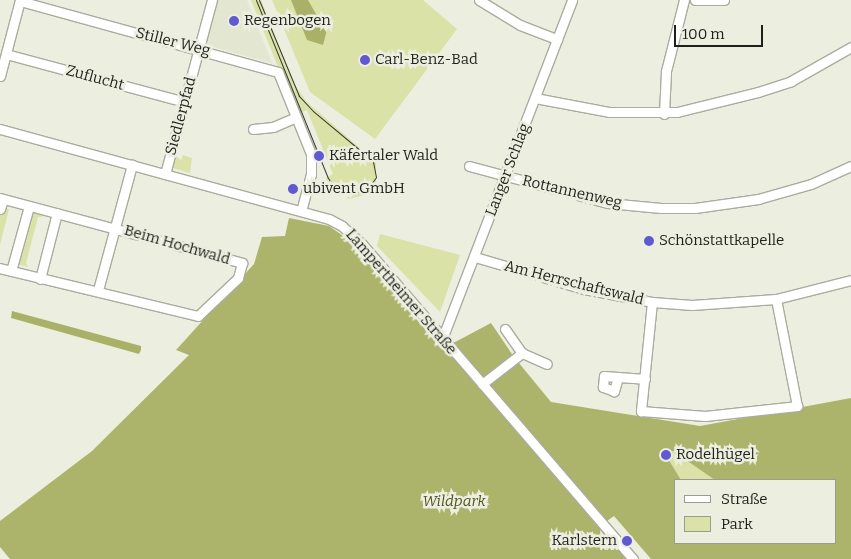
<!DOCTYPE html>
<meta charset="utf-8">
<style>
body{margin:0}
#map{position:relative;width:851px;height:559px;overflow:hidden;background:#eceee0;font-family:Bitter,serif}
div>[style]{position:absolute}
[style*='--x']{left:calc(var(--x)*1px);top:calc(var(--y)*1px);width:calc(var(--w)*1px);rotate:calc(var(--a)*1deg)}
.built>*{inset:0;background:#e3e6d0}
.green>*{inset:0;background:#dbe2a8}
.forest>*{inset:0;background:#acb46b}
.water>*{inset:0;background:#a9b168}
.roads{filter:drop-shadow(1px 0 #aaac9f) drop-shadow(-1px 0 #aaac9f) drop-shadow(0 1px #aaac9f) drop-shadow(0 -1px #aaac9f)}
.minor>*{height:9px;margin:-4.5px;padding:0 4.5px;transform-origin:4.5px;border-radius:4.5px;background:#fff}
.tram>*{height:1px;margin:-0.5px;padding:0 0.5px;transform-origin:0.5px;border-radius:0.5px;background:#383933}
.dots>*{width:14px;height:14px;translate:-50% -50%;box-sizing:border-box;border:2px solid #eceee0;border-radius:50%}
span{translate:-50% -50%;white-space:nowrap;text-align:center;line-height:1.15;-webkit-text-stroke:5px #eceee0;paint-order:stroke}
.poi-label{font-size:15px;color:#1f201b}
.left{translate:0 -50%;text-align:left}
.right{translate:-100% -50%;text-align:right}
.street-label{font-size:15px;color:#1f201b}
.park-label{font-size:15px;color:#50551f;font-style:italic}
.legend{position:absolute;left:674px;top:479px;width:162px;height:65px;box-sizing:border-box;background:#eceee0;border:1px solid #9a9c91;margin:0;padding:6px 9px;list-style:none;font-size:15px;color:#1f201b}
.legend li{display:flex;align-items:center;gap:10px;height:25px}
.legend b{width:25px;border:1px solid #9a9c91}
.scale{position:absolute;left:674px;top:25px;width:89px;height:22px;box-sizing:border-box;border:2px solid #1f201b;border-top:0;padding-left:6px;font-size:15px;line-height:18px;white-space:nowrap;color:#1f201b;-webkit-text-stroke:4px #eceee0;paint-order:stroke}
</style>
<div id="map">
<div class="built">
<i style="clip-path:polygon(218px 0,247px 0,272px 63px,206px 45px)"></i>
</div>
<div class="green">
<i style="clip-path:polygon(251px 0,261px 0,295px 85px,307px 102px,376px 162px,376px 183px,364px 195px,349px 199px,330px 187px,326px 178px,333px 174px,307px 110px,297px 114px)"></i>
<i style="clip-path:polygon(272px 0,423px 0,457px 29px,375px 139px,310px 92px)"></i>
<i style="clip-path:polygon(173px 154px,181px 160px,183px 155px,192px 158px,190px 173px,170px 167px)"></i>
<i style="clip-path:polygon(2px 207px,9px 209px,0 245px,0 215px)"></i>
<i style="clip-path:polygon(32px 211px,43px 214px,42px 217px,38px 217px,26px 263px,28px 267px,17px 264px)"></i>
<i style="clip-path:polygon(380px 234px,460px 255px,440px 312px,377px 246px)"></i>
<i style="clip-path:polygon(673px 451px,711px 475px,715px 480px,681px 480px,667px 457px)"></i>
</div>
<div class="forest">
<i style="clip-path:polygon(evenodd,289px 218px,329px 226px,349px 240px,442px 349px,491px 323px,514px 357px,551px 402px,700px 426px,851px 398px,851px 559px,651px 559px,614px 516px,604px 523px,633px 559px,10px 559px,0 547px,0 521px,92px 451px,189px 355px,176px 350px,254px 264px,262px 237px,285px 236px,289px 218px,673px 451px,715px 480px,835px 480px,835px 543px,675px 543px,675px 480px,681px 480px,667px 457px,673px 451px)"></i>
</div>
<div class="water">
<i style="clip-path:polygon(291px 0,308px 0,316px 14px,328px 26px,323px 45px,307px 40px)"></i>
<i style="clip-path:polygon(12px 311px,141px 346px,141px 350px,139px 354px,11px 318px)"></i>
</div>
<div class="roads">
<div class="minor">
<i style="--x:479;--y:0;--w:48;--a:31.4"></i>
<i style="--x:520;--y:25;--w:40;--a:21"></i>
<i style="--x:695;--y:0;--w:29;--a:0"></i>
<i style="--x:20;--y:1;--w:268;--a:15.4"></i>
<i style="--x:278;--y:72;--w:88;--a:68.1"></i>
<i style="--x:311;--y:154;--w:20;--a:90"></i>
<i style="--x:311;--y:174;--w:38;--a:105"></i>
<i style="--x:6;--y:54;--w:185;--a:15"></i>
<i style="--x:0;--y:76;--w:79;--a:-75.3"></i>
<i style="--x:535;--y:98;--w:75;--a:10.7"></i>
<i style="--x:609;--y:112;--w:68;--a:0"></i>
<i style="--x:677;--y:112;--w:83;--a:-13.9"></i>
<i style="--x:758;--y:92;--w:35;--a:-18"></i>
<i style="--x:791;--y:81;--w:69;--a:-29.5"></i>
<i style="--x:664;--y:114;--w:43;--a:-87.3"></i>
<i style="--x:666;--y:71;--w:73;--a:-75.8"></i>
<i style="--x:0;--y:129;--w:341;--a:15.3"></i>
<i style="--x:329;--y:219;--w:15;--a:28"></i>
<i style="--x:342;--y:226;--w:27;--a:42"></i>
<i style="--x:362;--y:244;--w:416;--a:49.3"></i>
<i style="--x:253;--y:129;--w:20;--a:-6"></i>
<i style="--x:273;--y:127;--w:25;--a:-23"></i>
<i style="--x:469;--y:166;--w:144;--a:14.9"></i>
<i style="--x:608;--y:203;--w:53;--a:5.4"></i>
<i style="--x:661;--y:208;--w:34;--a:0"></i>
<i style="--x:695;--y:208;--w:64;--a:-8.1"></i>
<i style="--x:758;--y:199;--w:55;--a:-15.8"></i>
<i style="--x:811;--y:184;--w:44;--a:-24.2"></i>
<i style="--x:165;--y:174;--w:180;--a:-74.9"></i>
<i style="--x:0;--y:198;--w:251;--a:15"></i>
<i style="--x:242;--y:263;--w:16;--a:105"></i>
<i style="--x:238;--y:278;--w:55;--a:136.5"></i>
<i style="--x:198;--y:316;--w:204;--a:-166.4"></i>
<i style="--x:0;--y:209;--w:10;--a:-73"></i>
<i style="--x:475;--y:257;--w:114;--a:16.4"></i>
<i style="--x:584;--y:289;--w:69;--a:10.8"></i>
<i style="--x:652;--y:302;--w:40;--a:4.3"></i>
<i style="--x:692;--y:305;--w:84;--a:-4.1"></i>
<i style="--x:776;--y:299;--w:77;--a:-14.2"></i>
<i style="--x:11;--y:271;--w:67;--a:-74.5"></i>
<i style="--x:40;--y:279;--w:68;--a:-75.6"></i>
<i style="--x:98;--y:290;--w:130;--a:-74.8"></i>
<i style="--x:652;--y:302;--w:110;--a:95.8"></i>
<i style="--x:641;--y:411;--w:64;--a:4.5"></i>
<i style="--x:705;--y:416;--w:93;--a:-6.2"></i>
<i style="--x:797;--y:406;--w:109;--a:-101.1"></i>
<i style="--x:505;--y:329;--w:29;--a:55"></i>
<i style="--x:522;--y:353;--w:27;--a:24"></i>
<i style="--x:442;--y:339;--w:363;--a:-69"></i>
<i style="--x:618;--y:377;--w:15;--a:106"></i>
<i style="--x:614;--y:391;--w:12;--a:-160"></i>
<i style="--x:603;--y:387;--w:11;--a:-85"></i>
<i style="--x:604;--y:376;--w:14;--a:4"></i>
<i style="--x:618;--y:377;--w:27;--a:4"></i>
<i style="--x:482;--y:384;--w:51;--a:-37.8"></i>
</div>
</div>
<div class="tram">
<i style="--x:256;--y:0;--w:192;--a:68"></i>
<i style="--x:328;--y:178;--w:12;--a:55"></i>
<i style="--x:335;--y:188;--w:12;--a:31"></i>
<i style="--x:345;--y:194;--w:21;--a:-8"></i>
<i style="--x:366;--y:191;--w:17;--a:-54"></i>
<i style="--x:376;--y:177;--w:16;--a:-101"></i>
<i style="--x:373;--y:161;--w:78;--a:-140.2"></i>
<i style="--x:313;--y:111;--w:21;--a:-133"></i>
<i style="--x:299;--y:96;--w:104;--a:-112.6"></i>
</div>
<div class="dots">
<i style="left:234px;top:21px;background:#5f5ad2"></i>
<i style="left:365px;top:60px;background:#5f5ad2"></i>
<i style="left:319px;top:156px;background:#5f5ad2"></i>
<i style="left:293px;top:189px;background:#5f5ad2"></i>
<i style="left:649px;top:241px;background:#5f5ad2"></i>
<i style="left:666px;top:455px;background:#5f5ad2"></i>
<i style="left:627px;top:541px;background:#5f5ad2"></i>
</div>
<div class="poi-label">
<span class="left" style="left:244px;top:21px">Regenbogen</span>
<span class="left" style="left:375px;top:60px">Carl-Benz-Bad</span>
<span class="left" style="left:329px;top:156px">Käfertaler Wald</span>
<span class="left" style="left:303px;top:189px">ubivent GmbH</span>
<span class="left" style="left:659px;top:241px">Schönstattkapelle</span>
<span class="left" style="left:676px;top:455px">Rodelhügel</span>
<span class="right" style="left:617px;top:541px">Karlstern</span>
</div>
<div class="street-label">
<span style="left:173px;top:42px;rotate:14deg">Stiller Weg</span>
<span style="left:95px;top:78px;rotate:15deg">Zuflucht</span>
<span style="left:181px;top:116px;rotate:-75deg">Siedlerpfad</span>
<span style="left:508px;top:170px;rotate:-69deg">Langer Schlag</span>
<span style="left:572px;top:192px;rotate:13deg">Rottannenweg</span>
<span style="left:177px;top:245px;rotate:16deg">Beim Hochwald</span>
<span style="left:574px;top:283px;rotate:14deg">Am Herrschaftswald</span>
<span style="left:401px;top:292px;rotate:49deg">Lampertheimer Straße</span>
</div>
<div class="park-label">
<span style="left:454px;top:502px">Wildpark</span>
</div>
<ul class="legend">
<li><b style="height:6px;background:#fff"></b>Straße</li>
<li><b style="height:14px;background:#dbe2a8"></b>Park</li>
</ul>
<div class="scale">100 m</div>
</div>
